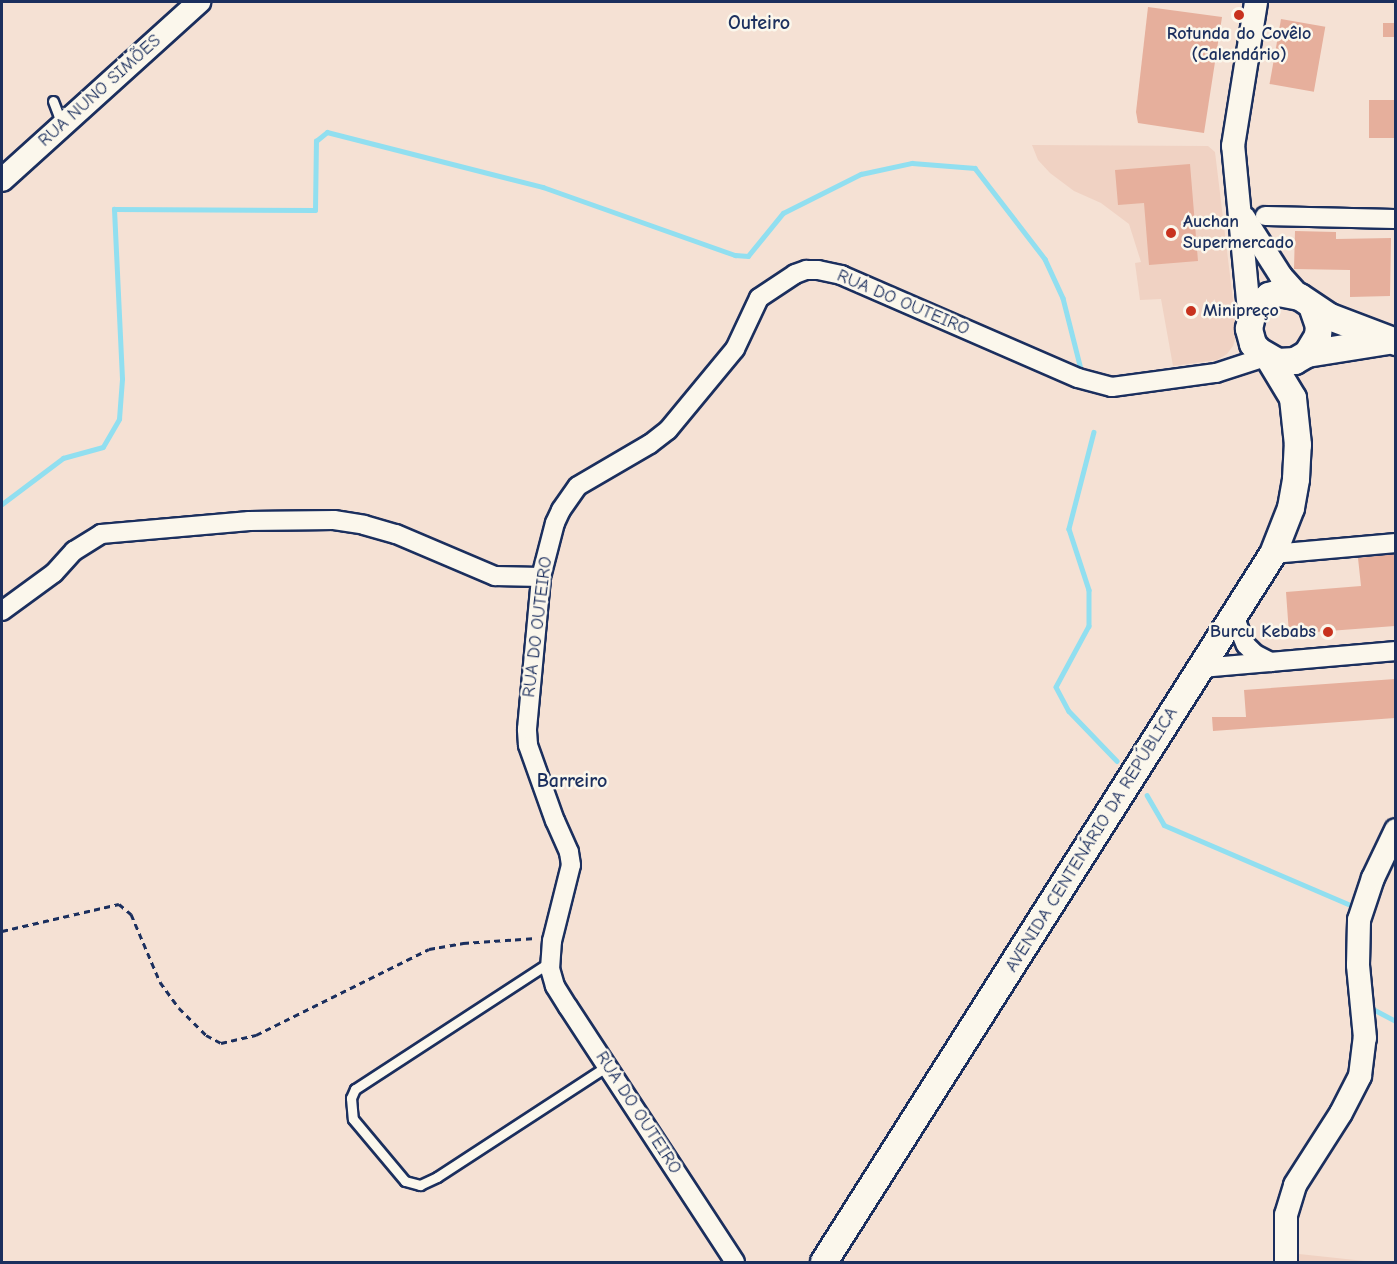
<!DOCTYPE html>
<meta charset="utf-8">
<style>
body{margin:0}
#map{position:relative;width:1397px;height:1264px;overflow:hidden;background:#f5e1d4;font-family:"Comic Neue",sans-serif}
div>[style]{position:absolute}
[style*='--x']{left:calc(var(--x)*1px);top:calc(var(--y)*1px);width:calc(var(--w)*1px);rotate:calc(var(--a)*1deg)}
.built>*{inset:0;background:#f0d2c3}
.stream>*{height:4.5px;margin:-2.25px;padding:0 2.25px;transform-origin:2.25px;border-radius:2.25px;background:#91dff0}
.building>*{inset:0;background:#e6af9c;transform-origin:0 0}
.path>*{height:3px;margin-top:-1.5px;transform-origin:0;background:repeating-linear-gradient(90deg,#1b2f5e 0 6px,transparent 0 10.5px)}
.roads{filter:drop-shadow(2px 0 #1b2f5e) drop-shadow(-2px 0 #1b2f5e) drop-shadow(0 2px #1b2f5e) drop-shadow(0 -2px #1b2f5e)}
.service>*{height:9px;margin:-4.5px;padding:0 4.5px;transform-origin:4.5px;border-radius:4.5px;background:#fbf7ec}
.minor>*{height:18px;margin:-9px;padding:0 9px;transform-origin:9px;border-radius:9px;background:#fbf7ec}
.tertiary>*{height:22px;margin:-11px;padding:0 11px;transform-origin:11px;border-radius:11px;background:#fbf7ec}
.secondary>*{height:26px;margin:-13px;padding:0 13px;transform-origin:13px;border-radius:13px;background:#fbf7ec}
.dots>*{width:16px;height:16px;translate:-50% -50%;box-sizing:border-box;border:3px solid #fbf7ec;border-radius:50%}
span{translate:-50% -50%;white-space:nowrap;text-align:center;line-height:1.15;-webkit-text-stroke:5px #fbf7ec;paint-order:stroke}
.poi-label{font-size:18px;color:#1b2f5e;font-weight:700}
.left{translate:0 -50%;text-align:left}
.right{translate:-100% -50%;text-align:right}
.street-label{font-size:18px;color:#1b2f5e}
.neighbourhood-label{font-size:20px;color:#1b2f5e;font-weight:700}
.frame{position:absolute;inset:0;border:3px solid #1b2f5e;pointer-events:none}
</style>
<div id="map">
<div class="built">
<i style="clip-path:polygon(1032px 145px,1208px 146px,1215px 152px,1237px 333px,1233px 346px,1227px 354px,1217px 360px,1173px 366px,1161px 299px,1140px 300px,1135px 263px,1141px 262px,1129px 224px,1101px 203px,1074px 191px,1050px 173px,1038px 160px)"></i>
<i style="clip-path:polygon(1299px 1254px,1374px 1262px,1299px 1262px)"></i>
</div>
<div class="stream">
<i style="--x:1094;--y:432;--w:100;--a:104.5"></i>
<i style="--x:1069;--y:529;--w:64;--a:71.8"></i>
<i style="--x:1089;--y:590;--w:36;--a:90"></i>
<i style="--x:1089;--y:626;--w:69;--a:118.4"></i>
<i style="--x:1056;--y:687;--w:27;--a:62"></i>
<i style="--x:1069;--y:711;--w:69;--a:46.2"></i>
<i style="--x:2;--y:504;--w:76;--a:-37"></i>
<i style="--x:63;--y:458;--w:41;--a:-15.4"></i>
<i style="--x:103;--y:447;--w:32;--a:-60"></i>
<i style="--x:119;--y:419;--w:40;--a:-85.7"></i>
<i style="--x:122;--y:379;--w:170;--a:-92.7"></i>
<i style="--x:114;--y:209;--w:201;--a:0.3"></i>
<i style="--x:315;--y:210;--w:69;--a:-89.2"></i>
<i style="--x:316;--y:141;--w:14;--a:-39"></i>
<i style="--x:327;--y:132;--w:223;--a:14.3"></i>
<i style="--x:543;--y:187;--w:204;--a:19.5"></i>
<i style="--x:735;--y:255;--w:13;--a:4"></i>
<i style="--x:748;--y:256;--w:55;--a:-50.9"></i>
<i style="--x:783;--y:213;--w:87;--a:-26.6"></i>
<i style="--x:861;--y:174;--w:52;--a:-12.2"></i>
<i style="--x:912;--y:163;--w:63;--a:4.5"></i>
<i style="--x:975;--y:168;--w:115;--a:52.4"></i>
<i style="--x:1045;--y:259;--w:43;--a:65.2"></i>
<i style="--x:1063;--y:298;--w:73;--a:75.8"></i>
<i style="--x:1147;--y:795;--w:34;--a:60"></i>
<i style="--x:1164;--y:825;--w:200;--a:23.2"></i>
<i style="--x:1373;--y:1009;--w:26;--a:28"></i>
</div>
<div class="building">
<i style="clip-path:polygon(1148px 7px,1222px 17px,1204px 133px,1138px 123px,1136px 112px)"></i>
<i style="left:1281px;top:19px;width:45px;height:66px;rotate:10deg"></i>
<i style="left:1383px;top:23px;width:12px;height:14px"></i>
<i style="left:1369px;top:100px;width:26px;height:38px"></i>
<i style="clip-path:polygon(1190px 164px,1198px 261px,1149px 265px,1144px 203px,1118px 205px,1115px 170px)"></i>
<i style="clip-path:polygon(1295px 231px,1336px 232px,1336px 239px,1391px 238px,1390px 296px,1350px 297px,1350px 270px,1294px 269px)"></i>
<i style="clip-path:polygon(1395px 554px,1395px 626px,1289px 634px,1286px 592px,1361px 586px,1358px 558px)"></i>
<i style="clip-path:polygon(1395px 679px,1395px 718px,1213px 731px,1212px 717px,1246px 717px,1244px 690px)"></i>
</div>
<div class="path">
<i style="--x:2;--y:931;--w:120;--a:-13"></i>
<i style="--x:119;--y:904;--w:16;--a:40"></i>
<i style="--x:131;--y:914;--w:74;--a:66.9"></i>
<i style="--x:160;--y:982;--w:32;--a:54"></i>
<i style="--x:179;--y:1008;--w:38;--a:45"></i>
<i style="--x:206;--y:1035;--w:17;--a:28"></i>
<i style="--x:221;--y:1043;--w:36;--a:-13"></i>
<i style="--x:256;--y:1035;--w:193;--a:-26.4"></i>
<i style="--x:429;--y:949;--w:35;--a:-10"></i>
<i style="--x:463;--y:943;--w:73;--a:-3.9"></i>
</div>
<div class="roads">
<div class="service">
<i style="--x:53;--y:101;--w:26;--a:69"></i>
<i style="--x:550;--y:962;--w:233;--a:146.9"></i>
<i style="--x:355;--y:1089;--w:10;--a:114"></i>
<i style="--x:351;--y:1098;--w:21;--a:85"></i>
<i style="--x:353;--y:1119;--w:81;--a:50"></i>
<i style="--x:405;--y:1181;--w:16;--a:15"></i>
<i style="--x:420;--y:1185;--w:19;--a:-25"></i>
<i style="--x:437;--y:1177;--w:203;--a:-33.1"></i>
</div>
<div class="minor">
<i style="--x:1265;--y:216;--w:131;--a:1.3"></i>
<i style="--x:1273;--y:554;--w:123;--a:-5.1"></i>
<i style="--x:2;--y:611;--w:64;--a:-36.2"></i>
<i style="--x:54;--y:573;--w:30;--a:-48"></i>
<i style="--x:74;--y:551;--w:32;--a:-32"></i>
<i style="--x:101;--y:534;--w:149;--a:-5"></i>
<i style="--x:249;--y:521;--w:85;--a:-0.7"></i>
<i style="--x:334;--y:520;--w:30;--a:9"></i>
<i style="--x:364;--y:525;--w:33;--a:16"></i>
<i style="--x:396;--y:534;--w:108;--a:23"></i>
<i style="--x:495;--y:576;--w:46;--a:1.2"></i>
<i style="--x:1234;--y:616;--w:31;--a:68"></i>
<i style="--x:1246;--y:645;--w:13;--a:45"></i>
<i style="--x:1255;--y:654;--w:18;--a:27"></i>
<i style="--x:1201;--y:668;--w:196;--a:-5"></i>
<i style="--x:735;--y:1262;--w:305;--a:-123.2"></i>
<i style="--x:568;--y:1007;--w:25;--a:-122"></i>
<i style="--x:555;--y:986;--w:18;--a:-106"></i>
<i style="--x:550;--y:969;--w:28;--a:-86"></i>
<i style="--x:552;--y:941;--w:78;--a:-76"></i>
<i style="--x:571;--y:865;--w:13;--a:-99"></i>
<i style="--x:569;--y:852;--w:34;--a:-114"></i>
<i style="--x:555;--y:821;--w:81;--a:-109.6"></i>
<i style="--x:528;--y:745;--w:16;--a:-94"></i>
<i style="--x:527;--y:729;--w:153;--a:-84.7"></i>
<i style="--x:541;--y:577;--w:56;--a:-75.5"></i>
<i style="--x:555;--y:523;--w:14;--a:-65"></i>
<i style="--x:561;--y:510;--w:29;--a:-55"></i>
<i style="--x:578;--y:486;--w:83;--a:-30.3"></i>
<i style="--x:650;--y:444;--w:23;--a:-38"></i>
<i style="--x:668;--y:430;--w:105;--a:-50.4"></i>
<i style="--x:735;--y:349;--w:56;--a:-64.8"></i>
<i style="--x:759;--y:298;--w:43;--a:-33.7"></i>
<i style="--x:795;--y:274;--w:12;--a:-20"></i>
<i style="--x:806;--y:270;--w:12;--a:0"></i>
<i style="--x:818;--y:270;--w:24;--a:12"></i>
<i style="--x:841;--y:275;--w:258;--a:23.5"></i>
<i style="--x:1078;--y:378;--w:35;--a:15"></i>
<i style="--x:1112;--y:387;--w:105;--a:-7.7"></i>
<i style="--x:1216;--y:373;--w:52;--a:-18.1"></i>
</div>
<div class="tertiary">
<i style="--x:2;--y:180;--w:266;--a:-42.1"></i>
<i style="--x:1244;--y:218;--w:69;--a:57.5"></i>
<i style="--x:1281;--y:276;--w:28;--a:48"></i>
<i style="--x:1250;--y:321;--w:176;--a:-95.5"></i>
<i style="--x:1233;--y:146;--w:146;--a:-80.9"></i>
<i style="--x:1286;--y:1262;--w:47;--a:-90"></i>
<i style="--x:1286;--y:1215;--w:31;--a:-73"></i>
<i style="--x:1295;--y:1185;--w:85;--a:-57.4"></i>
<i style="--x:1341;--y:1113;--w:42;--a:-62.8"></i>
<i style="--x:1360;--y:1076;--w:38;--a:-83"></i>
<i style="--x:1365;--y:1038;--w:73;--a:-95.5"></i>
<i style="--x:1358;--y:965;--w:45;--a:-88.7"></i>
<i style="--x:1359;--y:920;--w:44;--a:-71.6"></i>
<i style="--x:1373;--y:878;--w:53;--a:-64.4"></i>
</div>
<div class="secondary">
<i style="--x:1312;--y:306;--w:21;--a:71"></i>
<i style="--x:1319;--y:326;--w:10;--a:96"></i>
<i style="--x:1318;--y:336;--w:21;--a:121"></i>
<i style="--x:1307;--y:354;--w:14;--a:150"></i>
<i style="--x:1295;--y:361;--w:17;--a:177"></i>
<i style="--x:1278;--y:362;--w:22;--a:-150"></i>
<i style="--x:1259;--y:351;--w:9;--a:-131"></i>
<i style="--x:1253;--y:344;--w:16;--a:-105"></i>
<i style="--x:1249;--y:329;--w:18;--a:-77"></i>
<i style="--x:1253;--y:311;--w:22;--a:-43"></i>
<i style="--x:1269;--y:296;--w:10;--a:-17"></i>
<i style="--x:1279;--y:293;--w:21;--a:11"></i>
<i style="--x:1300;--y:297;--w:36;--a:34"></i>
<i style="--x:1330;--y:317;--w:71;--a:20.7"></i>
<i style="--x:1307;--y:354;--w:81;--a:-9.2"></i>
<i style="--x:824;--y:1262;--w:838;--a:-57.62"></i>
<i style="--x:1273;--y:554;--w:49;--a:-68.6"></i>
<i style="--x:1291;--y:508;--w:29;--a:-80"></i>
<i style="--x:1296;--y:479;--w:34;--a:-87"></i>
<i style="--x:1298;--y:445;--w:47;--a:-96.1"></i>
<i style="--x:1293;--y:398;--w:44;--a:-121.2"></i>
</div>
</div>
<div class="dots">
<i style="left:1239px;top:15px;background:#c8321e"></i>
<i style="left:1171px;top:233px;background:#c8321e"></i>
<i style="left:1191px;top:311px;background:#c8321e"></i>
<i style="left:1328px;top:632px;background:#c8321e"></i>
</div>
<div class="poi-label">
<span style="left:1239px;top:45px">Rotunda do Covêlo<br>(Calendário)</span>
<span class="left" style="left:1183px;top:233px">Auchan<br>Supermercado</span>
<span class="left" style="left:1203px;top:311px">Minipreço</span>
<span class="right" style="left:1316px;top:632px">Burcu Kebabs</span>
</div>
<div class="street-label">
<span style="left:100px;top:91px;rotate:-42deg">RUA NUNO SIMÕES</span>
<span style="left:903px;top:303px;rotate:23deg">RUA DO OUTEIRO</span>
<span style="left:538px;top:627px;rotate:-83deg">RUA DO OUTEIRO</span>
<span style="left:1092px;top:840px;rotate:-58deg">AVENIDA CENTENÁRIO DA REPÚBLICA</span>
<span style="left:638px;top:1113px;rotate:57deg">RUA DO OUTEIRO</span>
</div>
<div class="neighbourhood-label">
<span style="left:759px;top:22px">Outeiro</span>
<span style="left:572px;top:780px">Barreiro</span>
</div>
<div class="frame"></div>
</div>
